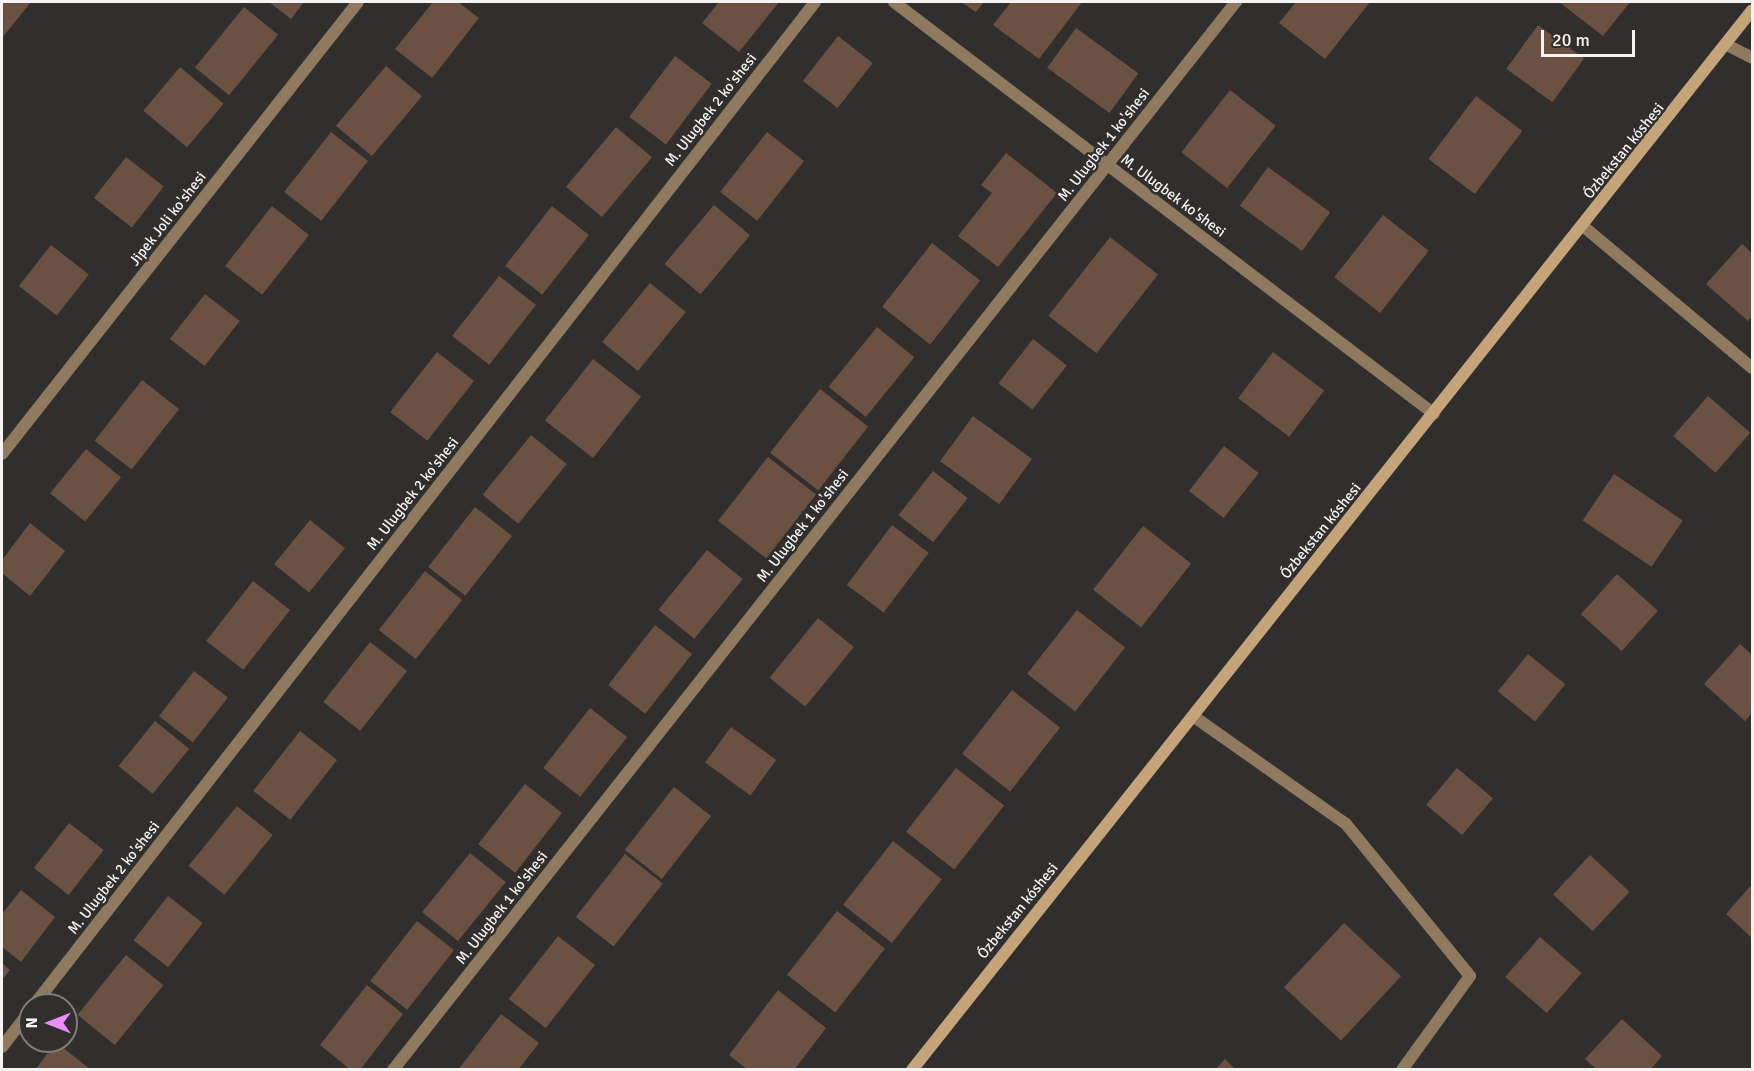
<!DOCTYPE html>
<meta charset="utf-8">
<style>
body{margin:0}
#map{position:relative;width:1754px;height:1071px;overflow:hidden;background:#312f2d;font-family:Signika,sans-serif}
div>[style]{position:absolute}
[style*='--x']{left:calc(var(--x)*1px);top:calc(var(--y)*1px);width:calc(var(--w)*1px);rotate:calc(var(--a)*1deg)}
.building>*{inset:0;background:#6b5141;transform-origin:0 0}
.lane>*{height:12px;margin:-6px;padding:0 6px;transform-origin:6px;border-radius:6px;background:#8f7a60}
.street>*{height:12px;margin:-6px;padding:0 6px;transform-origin:6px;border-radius:6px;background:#8f7a60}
.secondary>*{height:12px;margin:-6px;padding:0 6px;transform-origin:6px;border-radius:6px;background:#c6a479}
span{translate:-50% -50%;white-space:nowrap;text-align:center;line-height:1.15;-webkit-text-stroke:5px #312f2d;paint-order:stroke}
.street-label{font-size:15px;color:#f5f4f3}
.frame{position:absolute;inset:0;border:3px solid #f5f4f3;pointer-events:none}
.north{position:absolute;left:18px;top:993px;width:60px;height:60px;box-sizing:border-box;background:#312f2d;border:2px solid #7f7e7c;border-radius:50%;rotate:270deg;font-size:16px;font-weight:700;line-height:24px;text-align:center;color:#f5f4f3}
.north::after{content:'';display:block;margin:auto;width:21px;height:27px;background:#ea8dfd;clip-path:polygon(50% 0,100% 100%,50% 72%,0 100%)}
.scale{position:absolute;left:1541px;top:30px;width:94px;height:27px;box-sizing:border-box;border:3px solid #f5f4f3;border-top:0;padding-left:8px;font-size:18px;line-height:21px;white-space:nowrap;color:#f5f4f3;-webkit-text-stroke:4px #312f2d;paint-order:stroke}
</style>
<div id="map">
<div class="building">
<i style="clip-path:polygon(2px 2px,31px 2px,2px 38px)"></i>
<i style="clip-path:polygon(269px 2px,304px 2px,291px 19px)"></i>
<i style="clip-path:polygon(433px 2px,458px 2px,479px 18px,432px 78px,395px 49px)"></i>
<i style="clip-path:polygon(719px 2px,779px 2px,739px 52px,702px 23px)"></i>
<i style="clip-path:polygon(961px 2px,984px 2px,976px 12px)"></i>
<i style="clip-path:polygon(1011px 2px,1082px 2px,1039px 59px,993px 25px)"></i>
<i style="clip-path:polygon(1296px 2px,1370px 2px,1325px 59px,1279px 23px)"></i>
<i style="clip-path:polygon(1559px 2px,1630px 2px,1603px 36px)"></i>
<i style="left:244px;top:7px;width:44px;height:78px;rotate:39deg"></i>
<i style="left:1538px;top:25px;width:57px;height:54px;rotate:36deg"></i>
<i style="left:1076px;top:28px;width:77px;height:49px;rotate:36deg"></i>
<i style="left:838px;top:36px;width:44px;height:57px;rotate:38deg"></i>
<i style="left:675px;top:56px;width:46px;height:76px;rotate:37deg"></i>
<i style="left:386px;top:66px;width:47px;height:78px;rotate:40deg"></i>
<i style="left:180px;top:67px;width:57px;height:57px;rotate:40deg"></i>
<i style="left:1230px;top:90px;width:58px;height:79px;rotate:38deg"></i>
<i style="left:1476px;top:96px;width:58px;height:79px;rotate:37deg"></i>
<i style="left:616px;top:127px;width:47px;height:78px;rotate:40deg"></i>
<i style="left:331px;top:132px;width:47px;height:76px;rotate:38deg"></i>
<i style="left:767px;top:132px;width:47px;height:76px;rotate:38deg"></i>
<i style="clip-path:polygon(1006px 153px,1057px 193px,998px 267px,958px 236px,992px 193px,981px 185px)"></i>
<i style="left:126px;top:157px;width:48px;height:52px;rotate:38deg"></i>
<i style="left:1268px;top:167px;width:77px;height:48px;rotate:36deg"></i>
<i style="left:714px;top:205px;width:47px;height:77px;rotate:40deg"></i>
<i style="left:272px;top:206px;width:47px;height:76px;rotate:38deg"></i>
<i style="left:552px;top:206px;width:47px;height:76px;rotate:38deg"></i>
<i style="left:1383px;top:215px;width:58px;height:79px;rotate:38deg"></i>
<i style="left:1110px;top:237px;width:61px;height:100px;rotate:38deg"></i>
<i style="left:932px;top:243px;width:61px;height:81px;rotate:38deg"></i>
<i style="clip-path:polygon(1742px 244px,1752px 253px,1752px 316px,1748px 321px,1706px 284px)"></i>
<i style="left:51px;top:245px;width:48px;height:52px;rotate:38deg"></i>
<i style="left:499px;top:276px;width:47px;height:76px;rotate:38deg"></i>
<i style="left:650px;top:283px;width:46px;height:76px;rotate:39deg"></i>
<i style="left:205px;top:294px;width:44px;height:57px;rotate:38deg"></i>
<i style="left:877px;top:327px;width:48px;height:77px;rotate:39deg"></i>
<i style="left:1033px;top:339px;width:43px;height:56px;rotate:38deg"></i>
<i style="left:437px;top:352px;width:47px;height:76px;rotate:38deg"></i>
<i style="left:1273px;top:352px;width:64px;height:58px;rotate:37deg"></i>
<i style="left:593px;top:359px;width:61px;height:78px;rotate:38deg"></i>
<i style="left:142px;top:380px;width:47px;height:77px;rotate:38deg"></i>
<i style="left:820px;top:389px;width:61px;height:81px;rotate:38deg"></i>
<i style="left:1708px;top:396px;width:56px;height:53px;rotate:41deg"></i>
<i style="left:973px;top:416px;width:73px;height:56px;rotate:36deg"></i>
<i style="left:531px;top:435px;width:46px;height:77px;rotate:39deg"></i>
<i style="left:1224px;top:446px;width:44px;height:57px;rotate:38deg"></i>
<i style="left:86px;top:449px;width:45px;height:57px;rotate:39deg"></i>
<i style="left:768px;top:457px;width:61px;height:81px;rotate:38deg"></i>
<i style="left:933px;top:471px;width:44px;height:56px;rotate:38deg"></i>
<i style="left:1614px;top:474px;width:83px;height:56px;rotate:34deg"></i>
<i style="left:475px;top:507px;width:47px;height:76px;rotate:38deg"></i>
<i style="left:310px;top:520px;width:45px;height:57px;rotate:39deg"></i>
<i style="clip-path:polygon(30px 523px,65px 551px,30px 596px,2px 573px,2px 560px)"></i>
<i style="left:892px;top:525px;width:46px;height:75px;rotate:37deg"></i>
<i style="left:1143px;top:526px;width:61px;height:81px;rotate:38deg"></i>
<i style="left:707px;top:550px;width:46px;height:77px;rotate:39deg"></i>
<i style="left:425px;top:571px;width:47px;height:75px;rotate:38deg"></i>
<i style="left:1617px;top:574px;width:55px;height:54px;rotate:42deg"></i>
<i style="left:253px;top:581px;width:47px;height:76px;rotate:38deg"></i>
<i style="left:1077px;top:610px;width:61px;height:81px;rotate:38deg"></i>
<i style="left:818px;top:618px;width:46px;height:77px;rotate:39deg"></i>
<i style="left:655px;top:625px;width:47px;height:76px;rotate:38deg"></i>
<i style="left:370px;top:642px;width:47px;height:76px;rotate:38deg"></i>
<i style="clip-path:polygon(1740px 644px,1752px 655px,1752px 713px,1745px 721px,1704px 684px)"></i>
<i style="left:1528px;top:654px;width:48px;height:48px;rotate:39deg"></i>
<i style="left:194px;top:671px;width:43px;height:57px;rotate:38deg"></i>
<i style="left:1012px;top:690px;width:61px;height:81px;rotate:38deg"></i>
<i style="left:590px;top:708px;width:47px;height:76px;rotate:38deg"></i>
<i style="left:155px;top:721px;width:44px;height:58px;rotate:39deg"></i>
<i style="left:731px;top:727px;width:56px;height:44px;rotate:36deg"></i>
<i style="left:300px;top:731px;width:47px;height:76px;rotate:38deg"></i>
<i style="left:956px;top:768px;width:61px;height:81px;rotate:38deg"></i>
<i style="left:1457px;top:768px;width:47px;height:48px;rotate:40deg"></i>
<i style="left:525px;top:784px;width:47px;height:76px;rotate:38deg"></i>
<i style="left:674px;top:787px;width:47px;height:80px;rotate:38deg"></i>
<i style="left:237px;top:806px;width:46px;height:77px;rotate:39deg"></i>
<i style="left:69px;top:823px;width:44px;height:57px;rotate:38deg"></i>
<i style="left:893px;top:841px;width:62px;height:81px;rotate:38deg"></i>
<i style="left:470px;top:853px;width:46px;height:76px;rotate:39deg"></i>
<i style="left:625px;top:854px;width:48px;height:80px;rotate:38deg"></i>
<i style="left:1590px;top:855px;width:54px;height:54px;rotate:43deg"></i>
<i style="clip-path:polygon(1752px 884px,1752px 938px,1726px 914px)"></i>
<i style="clip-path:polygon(21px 890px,55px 917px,21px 962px,2px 947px,2px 914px)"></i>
<i style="left:168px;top:896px;width:44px;height:56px;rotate:38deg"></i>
<i style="left:837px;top:911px;width:61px;height:81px;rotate:38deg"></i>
<i style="left:417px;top:921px;width:47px;height:76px;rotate:38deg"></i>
<i style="left:1344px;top:923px;width:78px;height:88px;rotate:43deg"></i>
<i style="left:558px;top:936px;width:47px;height:80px;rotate:38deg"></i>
<i style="left:1540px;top:937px;width:55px;height:53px;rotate:41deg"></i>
<i style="left:126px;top:955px;width:48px;height:77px;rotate:39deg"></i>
<i style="clip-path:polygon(2px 963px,10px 970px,2px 980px)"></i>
<i style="clip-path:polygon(367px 985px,403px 1014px,360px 1070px,351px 1070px,320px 1045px)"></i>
<i style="clip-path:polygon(778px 990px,826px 1028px,794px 1070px,748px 1070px,729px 1055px)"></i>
<i style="clip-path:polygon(501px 1014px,539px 1043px,518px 1070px,458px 1070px)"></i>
<i style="clip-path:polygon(1622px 1019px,1662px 1056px,1650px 1070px,1597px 1070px,1585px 1059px)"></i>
<i style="clip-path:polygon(56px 1042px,91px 1070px,35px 1070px)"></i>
<i style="clip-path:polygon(1225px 1059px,1236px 1070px,1215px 1070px)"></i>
</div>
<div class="lane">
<i style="--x:1583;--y:226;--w:221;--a:40"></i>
<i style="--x:1193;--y:716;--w:187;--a:35.2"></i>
<i style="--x:1346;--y:824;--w:196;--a:50.8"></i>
<i style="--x:1470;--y:976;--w:116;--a:125.9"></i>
</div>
<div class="street">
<i style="--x:894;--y:2;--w:679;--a:37.34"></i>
<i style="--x:1727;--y:45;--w:28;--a:27"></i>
<i style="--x:2;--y:454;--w:575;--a:-51.78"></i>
<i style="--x:34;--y:1005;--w:1271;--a:-52.09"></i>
<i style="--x:2;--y:1047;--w:46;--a:-52.1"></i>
<i style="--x:393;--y:1070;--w:1361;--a:-51.72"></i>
</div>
<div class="secondary">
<i style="--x:912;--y:1070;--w:1352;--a:-51.6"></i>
</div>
<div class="street-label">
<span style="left:711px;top:110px;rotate:-52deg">M. Ulugbek 2 ko'shesi</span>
<span style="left:1104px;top:145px;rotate:-52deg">M. Ulugbek 1 ko'shesi</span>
<span style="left:1624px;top:151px;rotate:-51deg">Ózbekstan kóshesi</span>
<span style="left:1173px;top:196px;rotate:37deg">M. Ulugbek ko'shesi</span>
<span style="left:168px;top:219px;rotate:-52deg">Jipek Joli ko'shesi</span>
<span style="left:413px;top:494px;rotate:-52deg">M. Ulugbek 2 ko'shesi</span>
<span style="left:803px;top:526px;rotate:-52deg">M. Ulugbek 1 ko'shesi</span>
<span style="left:1321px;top:531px;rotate:-51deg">Ózbekstan kóshesi</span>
<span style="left:114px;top:878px;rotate:-52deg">M. Ulugbek 2 ko'shesi</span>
<span style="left:502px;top:908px;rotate:-52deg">M. Ulugbek 1 ko'shesi</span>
<span style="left:1018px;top:911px;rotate:-51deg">Ózbekstan kóshesi</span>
</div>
<div class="frame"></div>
<div class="north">N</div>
<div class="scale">20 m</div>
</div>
